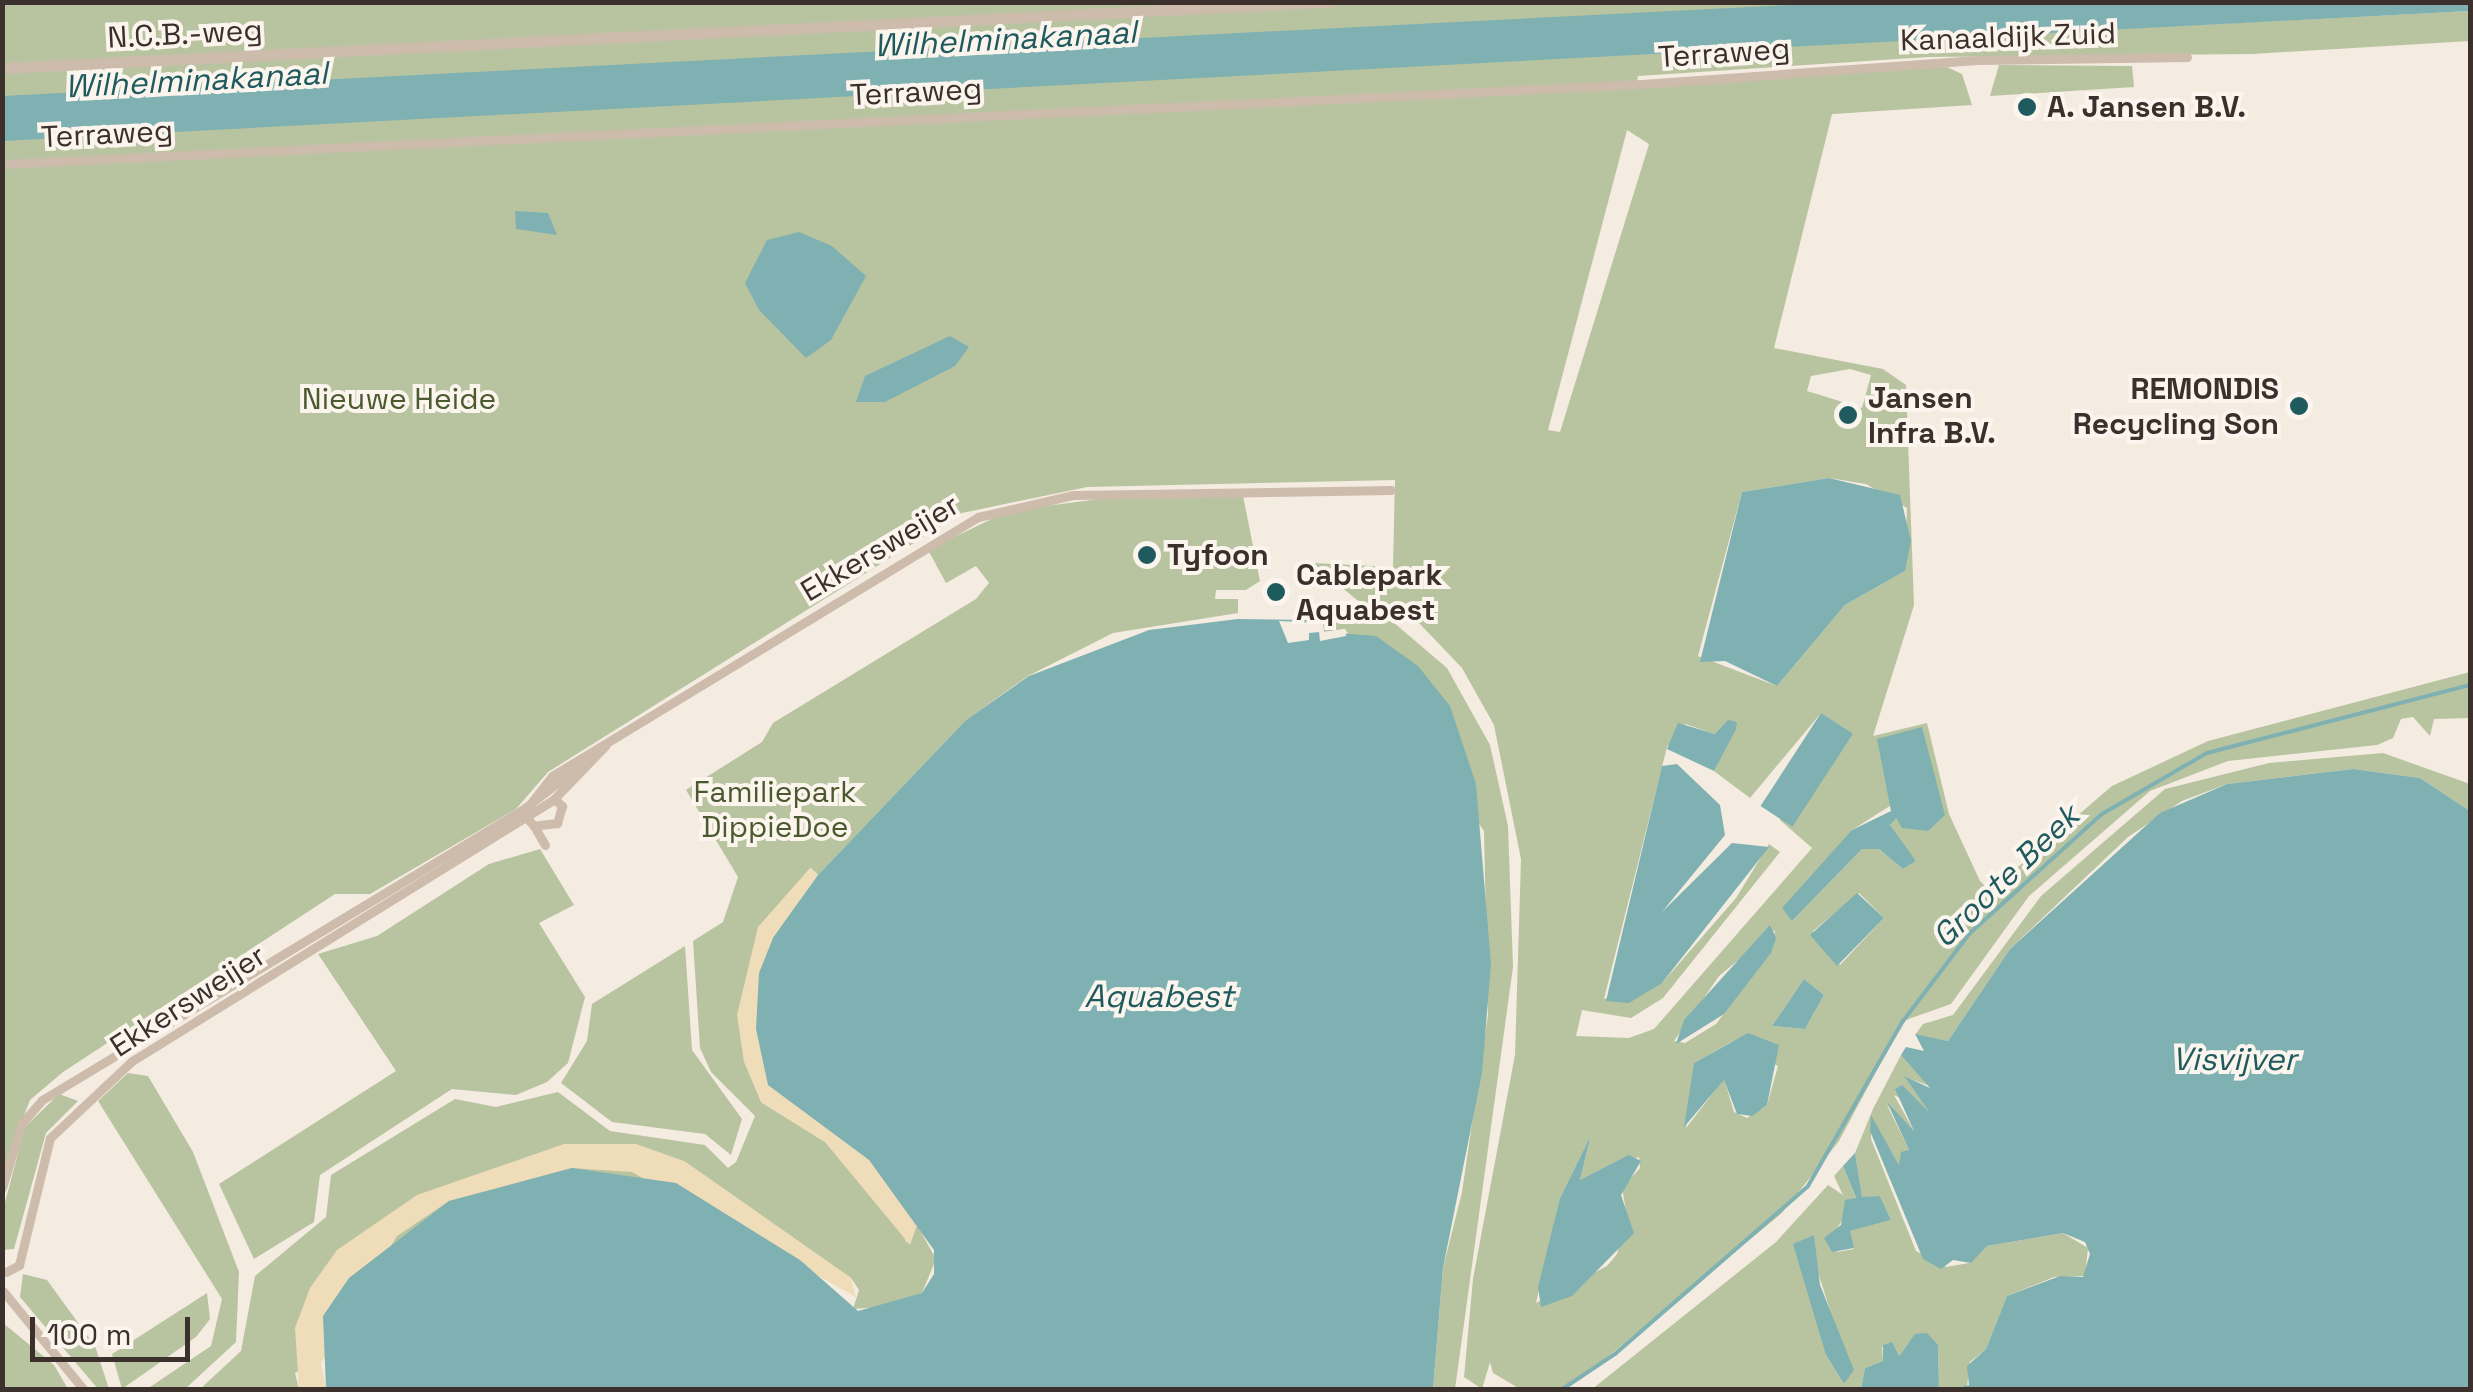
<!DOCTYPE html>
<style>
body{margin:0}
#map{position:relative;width:2473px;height:1392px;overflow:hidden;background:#f4ebe1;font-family:"Space Grotesk",sans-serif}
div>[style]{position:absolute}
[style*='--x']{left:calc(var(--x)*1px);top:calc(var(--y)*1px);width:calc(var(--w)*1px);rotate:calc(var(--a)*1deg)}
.green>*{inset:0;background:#b8c4a0}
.sand>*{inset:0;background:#efdcb8}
.water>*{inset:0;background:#7fb0b2;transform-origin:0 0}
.pier>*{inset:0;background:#f4ebe1}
.stream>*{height:4px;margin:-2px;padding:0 2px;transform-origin:2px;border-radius:2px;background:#7fb0b2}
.minor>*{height:9px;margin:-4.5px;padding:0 4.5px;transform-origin:4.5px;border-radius:4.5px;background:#cdbbac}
.tertiary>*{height:11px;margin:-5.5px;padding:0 5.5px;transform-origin:5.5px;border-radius:5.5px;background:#cdbbac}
.dots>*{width:28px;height:28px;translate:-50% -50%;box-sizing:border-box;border:5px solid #fbf5ee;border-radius:50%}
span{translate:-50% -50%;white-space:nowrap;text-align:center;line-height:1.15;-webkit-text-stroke:8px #fbf5ee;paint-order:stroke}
.street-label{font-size:30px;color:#3b302b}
.poi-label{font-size:30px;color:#3b302b;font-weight:700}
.left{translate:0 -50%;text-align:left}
.right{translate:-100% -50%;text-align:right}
.park-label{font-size:30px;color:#4a5a2e}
.water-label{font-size:32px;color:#1f5a5e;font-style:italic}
.frame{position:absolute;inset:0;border:5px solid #3b302b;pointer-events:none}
.scale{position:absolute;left:30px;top:1317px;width:160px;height:45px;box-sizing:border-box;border:5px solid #3b302b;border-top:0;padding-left:12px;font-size:30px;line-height:35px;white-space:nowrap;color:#3b302b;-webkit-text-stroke:8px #fbf5ee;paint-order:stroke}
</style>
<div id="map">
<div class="green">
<i style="clip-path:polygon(evenodd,1848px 2px,1862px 42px,2470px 11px,2470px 41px,2252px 54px,1928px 57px,1638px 76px,1636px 87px,1947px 67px,1962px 74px,1972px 105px,1832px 114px,1774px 348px,1883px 369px,1906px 385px,1914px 605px,1873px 736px,1927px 723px,1949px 814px,1980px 881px,1990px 891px,2112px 786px,2208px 741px,2470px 672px,2470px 718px,2434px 719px,2430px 736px,2413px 717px,2401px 719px,2393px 738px,2377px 745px,2228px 761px,2150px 791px,2029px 896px,1951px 1004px,1903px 1021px,1839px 1141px,1782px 1213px,1582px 1378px,1563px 1389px,1520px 1389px,1493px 1373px,1490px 1362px,1482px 1389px,1464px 1377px,1473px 1279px,1515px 1055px,1521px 859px,1494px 725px,1462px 668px,1420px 624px,1357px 600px,1312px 563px,1393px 567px,1395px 480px,1087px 487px,962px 513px,548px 772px,516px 809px,370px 894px,335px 894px,63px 1072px,30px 1100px,3px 1170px,3px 3px,1848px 2px,1627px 130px,1649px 144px,1560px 432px,1548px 430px,1627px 130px,1848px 2px,1850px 369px,1871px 375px,1862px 408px,1807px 391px,1811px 376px,1850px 369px,1848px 2px,1829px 478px,1866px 484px,1907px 508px,1905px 571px,1845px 605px,1777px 686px,1698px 656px,1742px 492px,1829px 478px,1848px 2px,1821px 713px,1850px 737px,1780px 820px,1812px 848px,1654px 1029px,1629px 1038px,1576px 1036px,1582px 1010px,1631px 1018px,1663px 998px,1780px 852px,1769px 844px,1736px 898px,1662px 983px,1604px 999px,1667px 747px,1685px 724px,1715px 734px,1737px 721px,1714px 771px,1750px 798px,1821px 713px,1848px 2px,1893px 804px,1890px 829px,1916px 861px,1903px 869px,1879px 849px,1862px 849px,1792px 921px,1852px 830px,1893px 804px,1848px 2px,1859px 893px,1884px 918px,1840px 965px,1813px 931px,1859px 893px,1848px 2px,1775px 930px,1771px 952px,1716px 1024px,1685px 1043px,1674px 1041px,1719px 976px,1775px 930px,1848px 2px,1804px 979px,1824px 995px,1805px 1029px,1772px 1026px,1804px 979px,1848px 2px,1733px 1041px,1778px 1066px,1767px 1105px,1747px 1118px,1734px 1112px,1724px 1079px,1686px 1128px,1694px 1063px,1733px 1041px,1848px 2px,1591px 1135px,1580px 1180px,1639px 1157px,1640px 1168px,1622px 1188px,1627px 1216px,1617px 1254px,1607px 1266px,1536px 1303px,1560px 1198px,1591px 1135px)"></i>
<i style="clip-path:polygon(1999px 65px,2132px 66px,2134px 87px,1990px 96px)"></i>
<i style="clip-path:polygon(1122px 496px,1243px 496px,1260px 581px,1246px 590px,1216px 590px,1215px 599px,1238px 599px,1238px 613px,1113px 633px,1028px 676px,966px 720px,818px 875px,811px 868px,804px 876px,761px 1102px,825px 1142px,891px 1213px,907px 1243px,917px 1225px,936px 1259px,922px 1293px,893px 1306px,853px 1309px,859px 1290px,851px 1278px,684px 1161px,295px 1373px,299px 1389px,199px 1390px,241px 1351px,255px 1276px,326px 1217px,331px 1175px,455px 1099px,496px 1107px,558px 1092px,610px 1131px,705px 1145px,728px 1168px,736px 1162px,755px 1116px,711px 1072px,700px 1048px,693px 941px,723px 922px,738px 877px,686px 790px,762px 742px,773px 723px,976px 599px,989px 583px,976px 566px,946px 583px,928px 550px,1008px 511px)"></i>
<i style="clip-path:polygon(1337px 607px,1393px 622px,1447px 668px,1490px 745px,1508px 826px,1513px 967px,1455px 1389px,1433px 1389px,1443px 1268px,1462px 1192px,1488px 1015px,1484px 831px,1345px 629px,1324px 632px,1317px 623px,1320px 609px)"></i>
<i style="clip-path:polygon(2383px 753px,2470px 784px,2470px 811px,2420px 778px,2353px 769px,2227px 784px,2182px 801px,2128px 837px,2010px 949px,1948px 1041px,1915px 1035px,1923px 1024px,1953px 1015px,2041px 896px,2165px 789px,2269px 763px)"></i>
<i style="clip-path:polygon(540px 849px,574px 905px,539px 923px,585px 997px,568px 1063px,547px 1082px,516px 1095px,452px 1089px,320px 1175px,314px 1222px,254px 1259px,219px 1184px,396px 1071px,318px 954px,377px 936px,489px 864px)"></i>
<i style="clip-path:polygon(685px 946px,692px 1050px,742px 1119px,731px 1155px,705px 1134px,612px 1122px,561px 1083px,587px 1041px,592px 1004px)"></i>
<i style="clip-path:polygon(evenodd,1901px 1055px,1930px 1086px,1905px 1077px,1929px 1112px,1894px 1095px,1914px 1131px,1887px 1105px,1909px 1150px,1899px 1165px,1871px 1116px,1871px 1139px,1916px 1251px,1946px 1267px,1969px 1263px,1987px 1246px,2063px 1233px,2088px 1248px,2085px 1276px,2054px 1277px,2007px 1296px,1986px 1349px,1970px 1362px,1967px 1387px,1939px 1389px,1938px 1345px,1909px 1342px,1899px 1356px,1882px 1347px,1883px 1361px,1865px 1368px,1861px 1389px,1591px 1390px,1776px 1242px,1828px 1185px,1843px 1195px,1834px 1176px,1843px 1166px,1856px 1199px,1834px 1233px,1837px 1252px,1854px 1249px,1849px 1231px,1891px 1220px,1880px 1196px,1862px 1198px,1855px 1153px,1873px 1109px,1901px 1055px,1807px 1237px,1850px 1374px,1844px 1384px,1826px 1355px,1807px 1237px)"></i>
<i style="clip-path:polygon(128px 1073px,148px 1076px,193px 1152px,239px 1272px,236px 1342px,185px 1389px,147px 1389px,211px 1346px,222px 1299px,98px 1101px)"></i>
<i style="clip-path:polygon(59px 1094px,78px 1101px,46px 1133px,14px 1249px,3px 1250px,3px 1210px,25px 1127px)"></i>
<i style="clip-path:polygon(23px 1274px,47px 1280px,95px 1346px,109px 1389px,98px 1389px,20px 1297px)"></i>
<i style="clip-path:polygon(207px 1293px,210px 1319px,196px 1337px,122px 1389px,112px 1354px)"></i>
<i style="clip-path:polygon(3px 1323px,54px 1365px,68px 1389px,3px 1389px)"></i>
</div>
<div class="sand">
<i style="clip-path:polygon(810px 868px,818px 875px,773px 938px,794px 1104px,869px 1160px,917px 1225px,910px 1245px,825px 1142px,761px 1102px,744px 1062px,737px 1015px,758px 927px)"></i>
<i style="clip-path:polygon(564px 1144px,636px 1144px,684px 1161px,851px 1278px,856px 1297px,632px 1172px,572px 1168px,449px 1201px,397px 1236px,321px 1363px,326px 1389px,299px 1389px,295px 1328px,310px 1288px,337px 1250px,417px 1195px)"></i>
</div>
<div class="water">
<i style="clip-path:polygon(1848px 2px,2470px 2px,2470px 11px,3px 141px,3px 96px)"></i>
<i style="clip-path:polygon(515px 211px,548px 213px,557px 235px,516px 229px)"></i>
<i style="clip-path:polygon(799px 232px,832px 246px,866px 276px,831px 340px,806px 358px,759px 310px,745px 283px,767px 240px)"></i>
<i style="clip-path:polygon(950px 336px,969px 347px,955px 366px,885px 402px,856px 402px,865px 376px)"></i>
<i style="clip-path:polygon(1829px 478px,1900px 495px,1911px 541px,1905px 571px,1845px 605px,1777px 686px,1725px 661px,1700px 662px,1742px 492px)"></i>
<i style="clip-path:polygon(1238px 619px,1310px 620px,1325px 632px,1376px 636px,1418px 666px,1450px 706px,1476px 784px,1491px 964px,1482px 1073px,1443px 1268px,1433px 1389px,326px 1389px,323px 1316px,349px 1278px,449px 1201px,572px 1168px,676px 1183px,800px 1260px,858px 1311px,922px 1293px,934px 1274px,934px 1250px,869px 1160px,768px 1085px,756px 1029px,759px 973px,773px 938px,818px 875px,966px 720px,1029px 676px,1149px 630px)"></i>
<i style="left:1821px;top:713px;width:38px;height:111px;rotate:33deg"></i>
<i style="clip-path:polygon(1728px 720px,1737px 722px,1736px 729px,1714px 771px,1667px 749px,1678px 723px,1715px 734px)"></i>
<i style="clip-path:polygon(1922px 727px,1945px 815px,1928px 831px,1902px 828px,1896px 818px,1890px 825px,1916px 861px,1903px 869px,1879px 849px,1862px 849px,1792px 921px,1782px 908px,1852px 830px,1891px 811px,1877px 739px)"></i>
<i style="clip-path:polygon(1677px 764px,1720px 805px,1725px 835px,1662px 912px,1732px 843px,1769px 847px,1662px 983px,1629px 1003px,1606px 1001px,1662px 766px)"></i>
<i style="clip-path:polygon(2353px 769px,2420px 778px,2470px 811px,2470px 1389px,1955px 1389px,1969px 1385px,1967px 1366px,1986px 1349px,2007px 1296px,2060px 1276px,2083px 1277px,2090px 1254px,2085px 1242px,2063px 1233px,1987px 1246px,1971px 1263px,1953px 1260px,1941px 1269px,1923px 1259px,1870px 1131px,1871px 1115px,1899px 1165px,1901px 1152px,1909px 1150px,1887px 1102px,1914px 1131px,1895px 1089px,1902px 1085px,1929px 1112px,1904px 1076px,1930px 1088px,1901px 1055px,1906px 1047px,1924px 1051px,1915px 1034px,1948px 1041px,2010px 949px,2160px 813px,2227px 784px)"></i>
<i style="clip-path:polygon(1857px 893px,1884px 918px,1837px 966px,1810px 935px)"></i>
<i style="clip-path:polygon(1770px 925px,1776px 938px,1771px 953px,1724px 1014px,1676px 1044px,1684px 1020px)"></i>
<i style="clip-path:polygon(1804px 979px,1824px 995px,1805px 1029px,1772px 1026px)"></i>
<i style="clip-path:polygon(1748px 1033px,1779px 1045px,1767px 1105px,1752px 1116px,1737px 1114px,1724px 1080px,1684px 1127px,1694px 1063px)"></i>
<i style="clip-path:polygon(1591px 1135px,1580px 1180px,1629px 1155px,1641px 1161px,1621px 1195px,1634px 1233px,1572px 1296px,1541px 1307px,1538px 1287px,1560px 1198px)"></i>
<i style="clip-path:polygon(1855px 1153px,1862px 1197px,1880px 1196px,1891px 1220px,1850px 1231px,1854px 1248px,1832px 1252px,1824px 1238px,1841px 1225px,1845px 1200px,1856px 1198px,1843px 1166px)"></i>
<i style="clip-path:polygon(1814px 1235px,1820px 1285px,1854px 1370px,1844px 1384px,1826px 1355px,1793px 1244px)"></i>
<i style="clip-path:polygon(1915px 1334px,1927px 1333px,1938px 1345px,1939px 1389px,1861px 1389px,1865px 1368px,1883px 1361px,1883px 1345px,1892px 1342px,1899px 1356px)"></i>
</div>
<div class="pier">
<i style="clip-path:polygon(1279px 621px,1323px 623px,1324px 632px,1345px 629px,1346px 636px,1320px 641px,1319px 632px,1309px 633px,1309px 640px,1288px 643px)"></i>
</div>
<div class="stream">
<i style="--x:1561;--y:1390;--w:65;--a:-33.7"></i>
<i style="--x:1615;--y:1354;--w:256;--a:-41"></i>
<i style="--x:1808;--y:1186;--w:190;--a:-60.1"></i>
<i style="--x:1903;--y:1021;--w:109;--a:-52.8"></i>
<i style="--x:1969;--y:934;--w:179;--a:-42.1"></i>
<i style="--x:2102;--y:814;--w:121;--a:-30.2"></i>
<i style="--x:2207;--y:753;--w:272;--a:-14.5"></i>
</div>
<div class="minor">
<i style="--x:2;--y:164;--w:1642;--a:-2.79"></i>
<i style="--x:1642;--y:84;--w:336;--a:-4.1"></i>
<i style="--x:1977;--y:60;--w:210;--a:-0.8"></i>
<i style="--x:554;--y:799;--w:74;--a:-46.1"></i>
<i style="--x:531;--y:803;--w:34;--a:-52"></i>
<i style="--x:552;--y:776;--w:499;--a:-31.3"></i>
<i style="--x:978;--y:517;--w:98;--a:-13"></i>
<i style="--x:1073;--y:495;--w:318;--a:-0.9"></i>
<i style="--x:534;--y:826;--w:22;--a:60"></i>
<i style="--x:2;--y:1188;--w:68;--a:-72.9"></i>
<i style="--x:22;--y:1123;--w:30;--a:-49"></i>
<i style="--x:42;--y:1100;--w:561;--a:-31.14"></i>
<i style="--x:522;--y:810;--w:84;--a:-37.3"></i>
<i style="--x:6;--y:1272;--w:15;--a:-28"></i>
<i style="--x:19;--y:1265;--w:131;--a:-76.3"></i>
<i style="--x:50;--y:1138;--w:112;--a:-43.2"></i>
<i style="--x:132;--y:1061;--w:497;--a:-31.8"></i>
<i style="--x:554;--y:799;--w:11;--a:41"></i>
<i style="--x:562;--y:806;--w:18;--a:106"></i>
<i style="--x:557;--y:823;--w:23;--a:173"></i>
<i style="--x:534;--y:826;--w:12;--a:-132"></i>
<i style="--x:3;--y:1291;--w:128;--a:50.7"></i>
</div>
<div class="tertiary">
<i style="--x:2;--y:68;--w:1330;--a:-2.85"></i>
</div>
<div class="dots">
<i style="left:2027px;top:107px;background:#1f5a5e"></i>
<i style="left:2299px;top:406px;background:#1f5a5e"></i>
<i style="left:1848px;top:415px;background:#1f5a5e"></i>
<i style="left:1147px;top:555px;background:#1f5a5e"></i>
<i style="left:1276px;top:592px;background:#1f5a5e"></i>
</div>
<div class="street-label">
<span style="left:185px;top:34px;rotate:-3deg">N.C.B.-weg</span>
<span style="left:2008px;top:37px;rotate:-2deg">Kanaaldijk Zuid</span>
<span style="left:1724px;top:53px;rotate:-4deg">Terraweg</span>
<span style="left:916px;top:92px;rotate:-3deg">Terraweg</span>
<span style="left:107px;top:134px;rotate:-3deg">Terraweg</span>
<span style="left:880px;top:548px;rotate:-31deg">Ekkersweijer</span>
<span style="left:188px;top:1001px;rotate:-33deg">Ekkersweijer</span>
</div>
<div class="poi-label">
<span class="left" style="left:2047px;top:107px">A. Jansen B.V.</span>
<span class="right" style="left:2279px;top:406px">REMONDIS<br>Recycling Son</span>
<span class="left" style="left:1868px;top:415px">Jansen<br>Infra B.V.</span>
<span class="left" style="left:1167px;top:555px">Tyfoon</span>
<span class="left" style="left:1296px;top:592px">Cablepark<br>Aquabest</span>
</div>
<div class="park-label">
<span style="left:399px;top:399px">Nieuwe Heide</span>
<span style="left:775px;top:809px">Familiepark<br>DippieDoe</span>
</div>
<div class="water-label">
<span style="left:1005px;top:39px;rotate:-3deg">Wilhelminakanaal</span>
<span style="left:196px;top:80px;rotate:-3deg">Wilhelminakanaal</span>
<span style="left:2006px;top:876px;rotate:-44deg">Groote Beek</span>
<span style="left:1159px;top:996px">Aquabest</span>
<span style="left:2234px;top:1059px">Visvijver</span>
</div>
<div class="frame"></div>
<div class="scale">100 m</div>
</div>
